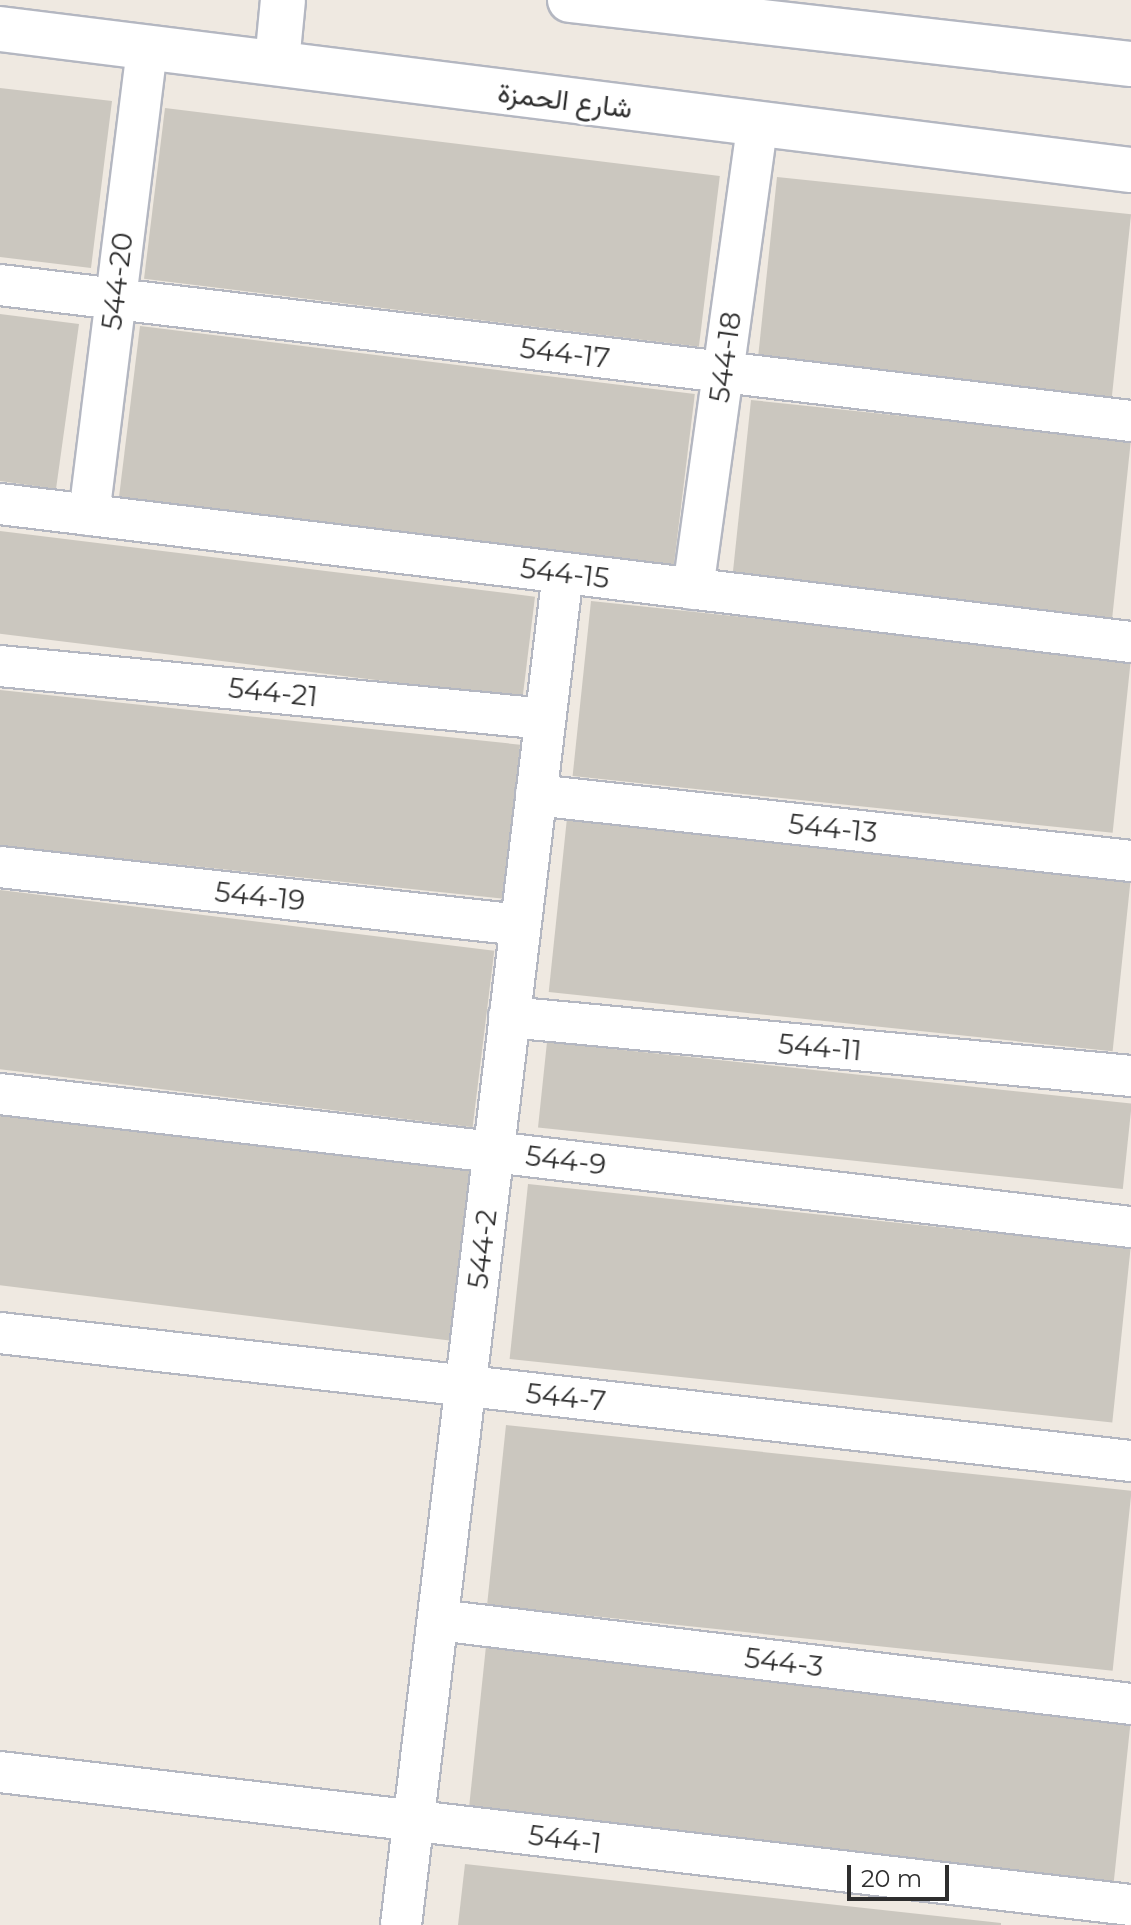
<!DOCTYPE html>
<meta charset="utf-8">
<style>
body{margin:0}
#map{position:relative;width:1131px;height:1925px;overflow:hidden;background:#efe9e1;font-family:Montserrat,Vazirmatn,sans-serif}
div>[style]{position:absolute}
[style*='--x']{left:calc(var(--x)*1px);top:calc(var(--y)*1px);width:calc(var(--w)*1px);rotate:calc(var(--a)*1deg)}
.building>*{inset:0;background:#cbc7bf;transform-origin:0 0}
.roads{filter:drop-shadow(2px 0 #b4b7c1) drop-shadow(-2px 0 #b4b7c1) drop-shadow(0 2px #b4b7c1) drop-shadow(0 -2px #b4b7c1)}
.street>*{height:40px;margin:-20px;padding:0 20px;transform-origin:20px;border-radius:20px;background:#fff}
.secondary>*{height:44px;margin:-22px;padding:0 22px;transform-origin:22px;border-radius:22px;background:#fff}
span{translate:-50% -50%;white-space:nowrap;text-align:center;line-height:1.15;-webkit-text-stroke:7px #fff;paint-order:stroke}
.street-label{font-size:28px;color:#2e2e2e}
.scale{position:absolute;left:847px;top:1865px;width:102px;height:36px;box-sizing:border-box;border:4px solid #2e2e2e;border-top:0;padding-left:10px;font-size:24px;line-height:28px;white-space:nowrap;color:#2e2e2e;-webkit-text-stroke:6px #fff;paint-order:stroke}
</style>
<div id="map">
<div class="building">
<i style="clip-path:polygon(0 88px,112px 101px,91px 268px,0 257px)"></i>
<i style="left:165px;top:108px;width:559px;height:172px;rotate:7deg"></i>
<i style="left:777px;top:177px;width:356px;height:187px;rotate:6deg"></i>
<i style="clip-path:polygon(0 314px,79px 324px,56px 489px,0 481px)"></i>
<i style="left:140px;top:326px;width:559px;height:173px;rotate:7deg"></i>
<i style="left:751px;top:400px;width:382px;height:186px;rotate:6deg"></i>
<i style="left:0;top:531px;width:539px;height:102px;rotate:7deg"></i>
<i style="left:591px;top:601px;width:543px;height:176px;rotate:6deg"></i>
<i style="left:0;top:690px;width:523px;height:155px;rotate:6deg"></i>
<i style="left:567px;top:818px;width:567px;height:175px;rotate:6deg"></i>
<i style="left:0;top:890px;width:498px;height:178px;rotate:7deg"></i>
<i style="left:547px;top:1042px;width:588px;height:86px;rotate:6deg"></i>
<i style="left:0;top:1112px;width:474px;height:172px;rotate:7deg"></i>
<i style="left:528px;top:1184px;width:606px;height:176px;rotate:6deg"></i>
<i style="left:506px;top:1425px;width:629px;height:181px;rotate:6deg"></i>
<i style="left:486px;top:1646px;width:649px;height:181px;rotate:6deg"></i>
<i style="clip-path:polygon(465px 1864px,1001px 1923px,1001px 1925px,458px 1925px)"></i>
</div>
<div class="roads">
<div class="street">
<i style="--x:0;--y:285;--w:1139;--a:6.86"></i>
<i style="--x:0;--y:504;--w:1139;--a:6.96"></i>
<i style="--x:89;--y:515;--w:472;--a:-82.9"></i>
<i style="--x:693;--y:589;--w:468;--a:-82.1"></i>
<i style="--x:0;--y:666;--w:548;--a:5.55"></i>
<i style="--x:536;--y:795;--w:599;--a:6.33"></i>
<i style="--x:0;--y:867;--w:523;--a:6.36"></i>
<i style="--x:509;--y:1017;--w:625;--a:5.42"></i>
<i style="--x:0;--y:1094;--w:1139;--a:6.71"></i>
<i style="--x:0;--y:1333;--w:1138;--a:6.46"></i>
<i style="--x:438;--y:1620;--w:698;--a:6.91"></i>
<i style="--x:0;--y:1772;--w:1139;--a:6.71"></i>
<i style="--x:401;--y:1925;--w:1362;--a:-83.17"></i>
</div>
<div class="secondary">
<i style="--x:570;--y:0;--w:565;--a:6.51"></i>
<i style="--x:0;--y:29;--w:1140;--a:7.11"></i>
<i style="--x:277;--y:62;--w:62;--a:-84.5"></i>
</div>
</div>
<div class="street-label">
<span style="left:565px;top:100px;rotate:7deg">شارع الحمزة</span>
<span style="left:117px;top:281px;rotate:-83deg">544-20</span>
<span style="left:565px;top:353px;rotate:7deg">544-17</span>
<span style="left:725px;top:357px;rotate:-82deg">544-18</span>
<span style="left:565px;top:573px;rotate:7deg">544-15</span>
<span style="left:273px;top:692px;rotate:6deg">544-21</span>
<span style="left:833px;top:828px;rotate:6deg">544-13</span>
<span style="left:260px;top:896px;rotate:6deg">544-19</span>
<span style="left:820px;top:1047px;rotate:5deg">544-11</span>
<span style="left:566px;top:1160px;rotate:7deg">544-9</span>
<span style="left:482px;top:1249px;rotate:-83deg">544-2</span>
<span style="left:566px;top:1397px;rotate:6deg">544-7</span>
<span style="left:784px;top:1662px;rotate:7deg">544-3</span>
<span style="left:565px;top:1839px;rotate:7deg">544-1</span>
</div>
<div class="scale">20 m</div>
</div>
